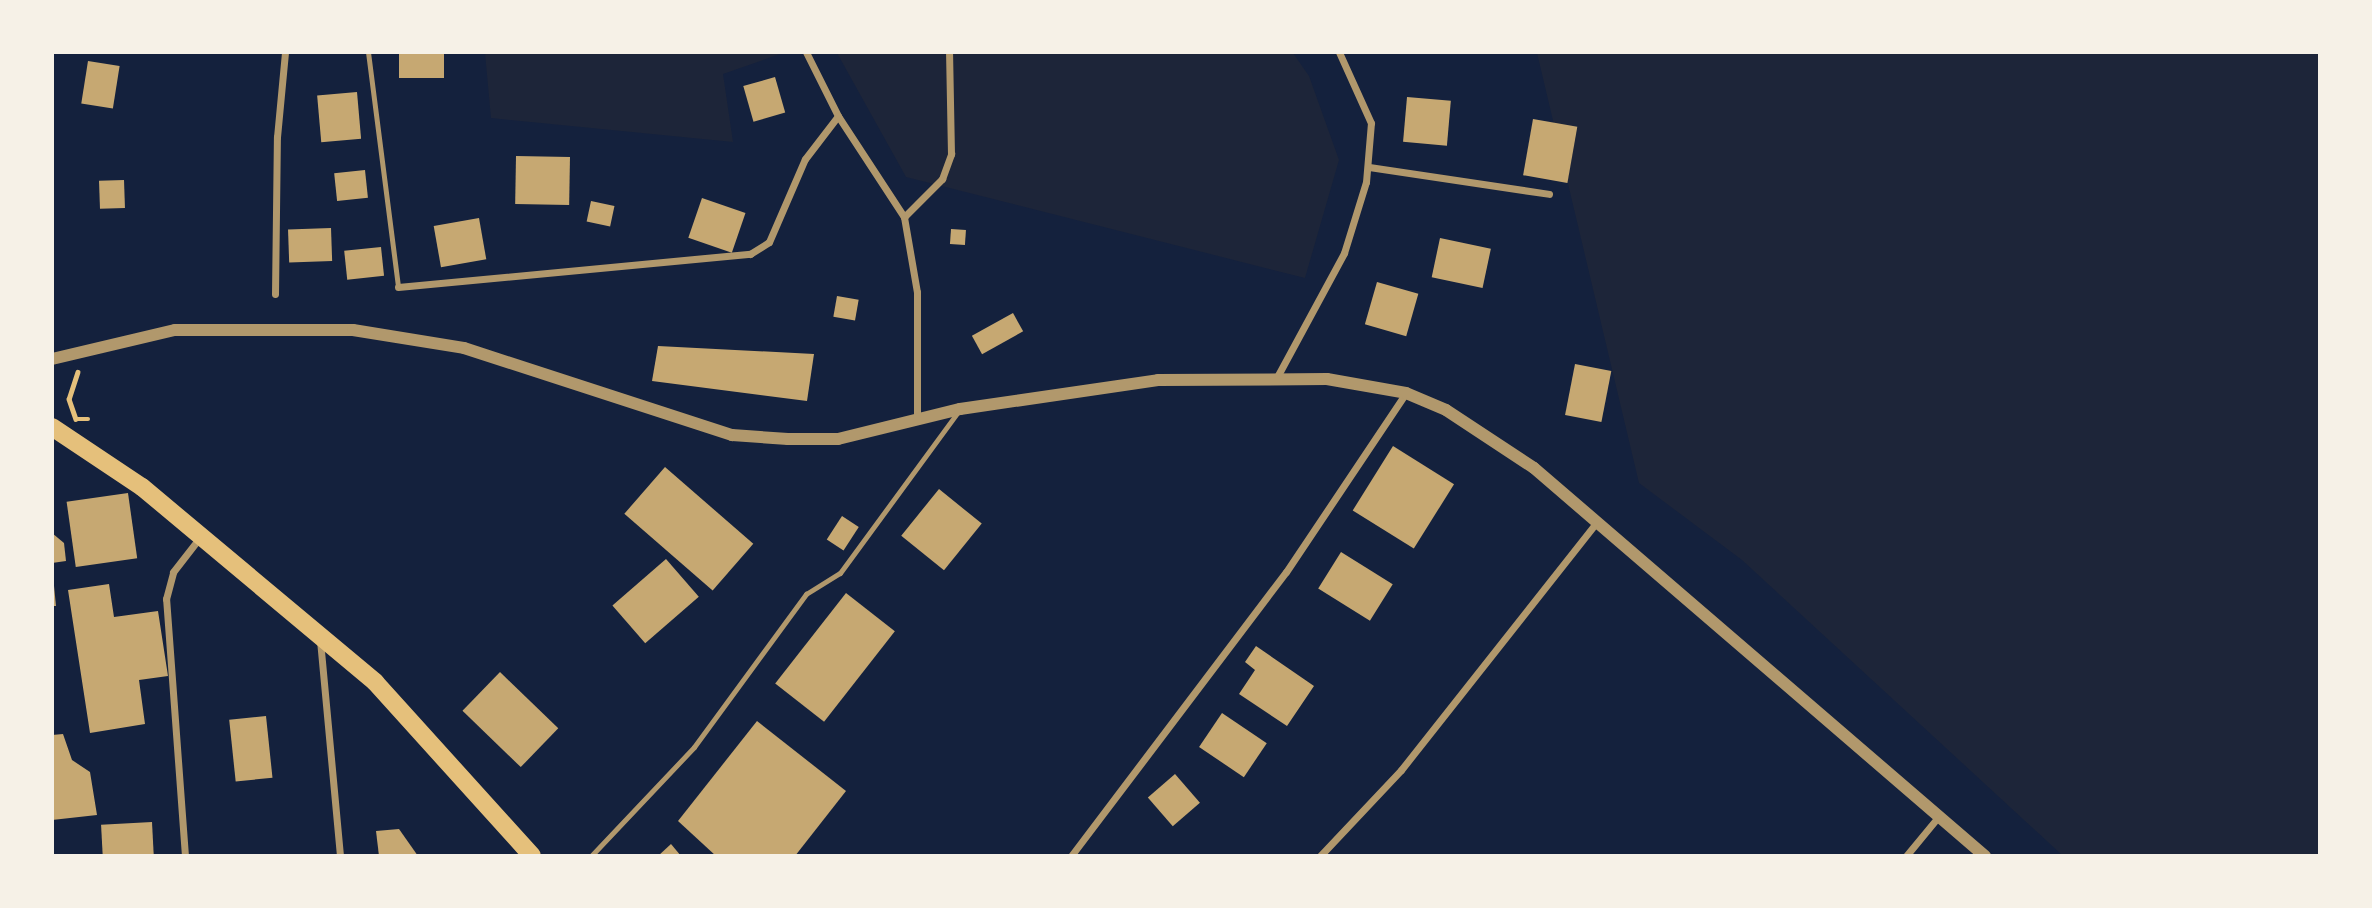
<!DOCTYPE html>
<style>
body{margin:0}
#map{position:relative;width:2372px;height:908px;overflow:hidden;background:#14213d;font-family:Manrope,sans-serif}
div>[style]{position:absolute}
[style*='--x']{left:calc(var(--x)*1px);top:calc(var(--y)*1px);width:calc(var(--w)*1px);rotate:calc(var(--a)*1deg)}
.green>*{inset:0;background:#1d2539}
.building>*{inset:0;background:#c6a872;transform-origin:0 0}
.path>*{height:4.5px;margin:-2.25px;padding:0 2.25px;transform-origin:2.25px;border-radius:2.25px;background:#e5c07b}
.service>*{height:5px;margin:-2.5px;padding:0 2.5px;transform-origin:2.5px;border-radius:2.5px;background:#b1986c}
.minor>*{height:7px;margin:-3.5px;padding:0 3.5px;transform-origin:3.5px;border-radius:3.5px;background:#b1986c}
.tertiary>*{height:12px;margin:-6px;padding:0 6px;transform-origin:6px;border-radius:6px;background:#b1986c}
.primary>*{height:18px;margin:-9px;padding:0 9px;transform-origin:9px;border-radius:9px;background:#e5c07b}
span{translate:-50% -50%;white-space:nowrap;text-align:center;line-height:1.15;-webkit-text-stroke:5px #f6f1e7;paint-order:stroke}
.frame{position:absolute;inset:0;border:54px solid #f6f1e7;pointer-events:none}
</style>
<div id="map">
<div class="green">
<i style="clip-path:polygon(485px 53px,485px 52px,783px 53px,723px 74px,733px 142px,491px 118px)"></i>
<i style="clip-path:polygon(837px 53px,1293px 53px,1309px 76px,1339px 160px,1305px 278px,906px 177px)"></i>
<i style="clip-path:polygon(1537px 53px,2319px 53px,2319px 855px,2062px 855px,1742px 560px,1639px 483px)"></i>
</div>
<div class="building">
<i style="left:399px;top:52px;width:45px;height:26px"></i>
<i style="left:88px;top:61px;width:32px;height:43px;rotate:9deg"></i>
<i style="left:775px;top:77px;width:37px;height:33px;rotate:74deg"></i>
<i style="left:357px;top:92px;width:47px;height:40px;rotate:85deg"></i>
<i style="left:1407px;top:97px;width:44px;height:45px;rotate:5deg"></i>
<i style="left:1533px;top:119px;width:45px;height:57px;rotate:10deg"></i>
<i style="left:516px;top:156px;width:54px;height:48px;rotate:1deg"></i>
<i style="left:365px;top:170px;width:28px;height:31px;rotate:84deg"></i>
<i style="left:124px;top:180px;width:28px;height:25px;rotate:88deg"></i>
<i style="left:702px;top:198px;width:46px;height:42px;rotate:19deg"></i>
<i style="left:591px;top:201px;width:24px;height:21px;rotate:12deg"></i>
<i style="left:479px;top:218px;width:42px;height:46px;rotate:80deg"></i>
<i style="left:331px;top:228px;width:33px;height:43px;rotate:88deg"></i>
<i style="left:951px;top:229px;width:15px;height:15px;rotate:4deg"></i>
<i style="left:1440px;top:238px;width:52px;height:40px;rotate:12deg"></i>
<i style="left:381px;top:247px;width:29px;height:37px;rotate:84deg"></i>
<i style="left:1377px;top:282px;width:43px;height:44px;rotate:16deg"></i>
<i style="left:837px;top:296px;width:22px;height:21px;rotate:10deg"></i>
<i style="left:1013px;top:313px;width:21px;height:47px;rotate:61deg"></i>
<i style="clip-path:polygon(658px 346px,814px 354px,807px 401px,652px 381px)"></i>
<i style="left:1575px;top:364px;width:37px;height:52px;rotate:11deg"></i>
<i style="left:1393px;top:446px;width:72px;height:76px;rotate:32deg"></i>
<i style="left:665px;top:467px;width:117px;height:62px;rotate:41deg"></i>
<i style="left:939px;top:489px;width:55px;height:60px;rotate:39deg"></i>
<i style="left:128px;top:493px;width:66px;height:62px;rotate:82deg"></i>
<i style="left:842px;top:516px;width:20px;height:28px;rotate:33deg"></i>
<i style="clip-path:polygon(52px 533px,64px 543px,66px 561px,52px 563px)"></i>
<i style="left:1341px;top:552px;width:61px;height:43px;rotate:32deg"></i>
<i style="left:666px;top:559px;width:50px;height:71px;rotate:49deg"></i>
<i style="clip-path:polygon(109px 584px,114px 617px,158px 611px,168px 676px,139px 680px,145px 724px,90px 733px,68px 590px)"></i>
<i style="clip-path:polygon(52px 586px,54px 586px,56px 606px,52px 606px)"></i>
<i style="left:846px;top:593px;width:62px;height:115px;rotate:38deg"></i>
<i style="clip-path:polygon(1256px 646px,1314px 686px,1287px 726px,1239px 694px,1255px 670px,1245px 662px)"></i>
<i style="left:500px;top:672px;width:81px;height:54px;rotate:44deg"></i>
<i style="left:1222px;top:713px;width:54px;height:41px;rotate:34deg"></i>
<i style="left:266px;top:716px;width:62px;height:37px;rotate:84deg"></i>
<i style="clip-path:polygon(757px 721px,846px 791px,795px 856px,716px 856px,678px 821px)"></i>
<i style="clip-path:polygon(63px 734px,72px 760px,90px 772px,97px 815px,52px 820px,52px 735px)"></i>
<i style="left:1175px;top:774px;width:38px;height:36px;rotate:49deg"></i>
<i style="left:152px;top:822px;width:34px;height:51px;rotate:87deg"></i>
<i style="clip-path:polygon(399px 829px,418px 856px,379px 856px,376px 831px)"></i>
<i style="clip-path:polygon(671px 844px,681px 856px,658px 856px)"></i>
</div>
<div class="path">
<i style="--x:78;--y:372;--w:28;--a:108"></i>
<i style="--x:69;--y:399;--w:21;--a:71"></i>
<i style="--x:76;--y:419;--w:12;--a:0"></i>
</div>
<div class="service">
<i style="--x:368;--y:52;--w:237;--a:82.7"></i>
<i style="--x:591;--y:856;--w:150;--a:-46.6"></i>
<i style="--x:694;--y:747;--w:190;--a:-53.8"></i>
<i style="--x:806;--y:594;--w:40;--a:-32"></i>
<i style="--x:840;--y:573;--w:200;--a:-53.8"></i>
</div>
<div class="minor">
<i style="--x:806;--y:52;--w:72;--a:63.4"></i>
<i style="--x:838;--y:116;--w:121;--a:56.8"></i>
<i style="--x:904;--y:217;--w:76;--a:80.2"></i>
<i style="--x:917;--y:292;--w:127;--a:90"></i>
<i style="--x:1369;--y:167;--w:182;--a:8.5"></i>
<i style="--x:904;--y:217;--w:54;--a:-45"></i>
<i style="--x:942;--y:179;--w:27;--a:-70"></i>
<i style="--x:951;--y:154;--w:102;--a:-91.1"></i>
<i style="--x:398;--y:287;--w:354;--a:-5.4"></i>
<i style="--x:750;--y:254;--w:22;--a:-32"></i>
<i style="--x:769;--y:242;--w:90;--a:-66.6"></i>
<i style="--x:805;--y:159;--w:54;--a:-52.5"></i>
<i style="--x:275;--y:294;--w:157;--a:-89.3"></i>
<i style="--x:277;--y:137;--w:85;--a:-84.6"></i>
<i style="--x:1277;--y:377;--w:141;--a:-61.6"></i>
<i style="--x:1344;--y:253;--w:74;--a:-72.8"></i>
<i style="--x:1366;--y:182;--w:59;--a:-85.2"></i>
<i style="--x:1371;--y:123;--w:78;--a:-114.3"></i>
<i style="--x:320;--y:640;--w:217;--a:84.7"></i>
<i style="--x:185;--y:856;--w:258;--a:-94.2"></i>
<i style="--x:166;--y:599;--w:28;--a:-75"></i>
<i style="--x:173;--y:572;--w:46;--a:-52.1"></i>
<i style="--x:1071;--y:856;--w:356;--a:-52.9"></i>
<i style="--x:1286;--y:572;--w:216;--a:-56.2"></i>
<i style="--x:1320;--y:856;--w:118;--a:-46.7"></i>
<i style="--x:1401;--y:770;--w:318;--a:-51.7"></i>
<i style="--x:1906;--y:856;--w:52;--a:-50.5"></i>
</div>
<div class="tertiary">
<i style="--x:52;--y:359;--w:126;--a:-13.3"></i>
<i style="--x:175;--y:330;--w:178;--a:0"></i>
<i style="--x:353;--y:330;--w:112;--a:9.2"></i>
<i style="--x:464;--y:348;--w:282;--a:18"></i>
<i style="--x:732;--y:435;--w:56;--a:4.1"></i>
<i style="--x:788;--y:439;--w:50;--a:0"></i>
<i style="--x:838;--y:439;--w:126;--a:-13.8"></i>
<i style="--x:960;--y:409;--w:200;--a:-8.3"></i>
<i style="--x:1158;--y:380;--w:169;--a:-0.3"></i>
<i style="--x:1327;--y:379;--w:80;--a:10"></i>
<i style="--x:1406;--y:393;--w:43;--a:23"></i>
<i style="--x:1446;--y:410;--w:105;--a:33.4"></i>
<i style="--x:1534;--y:468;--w:595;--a:40.71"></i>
</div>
<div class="primary">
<i style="--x:52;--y:427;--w:108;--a:33.7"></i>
<i style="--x:142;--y:487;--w:304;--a:39.9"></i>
<i style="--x:375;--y:682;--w:234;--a:47.9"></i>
</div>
<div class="frame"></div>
</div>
